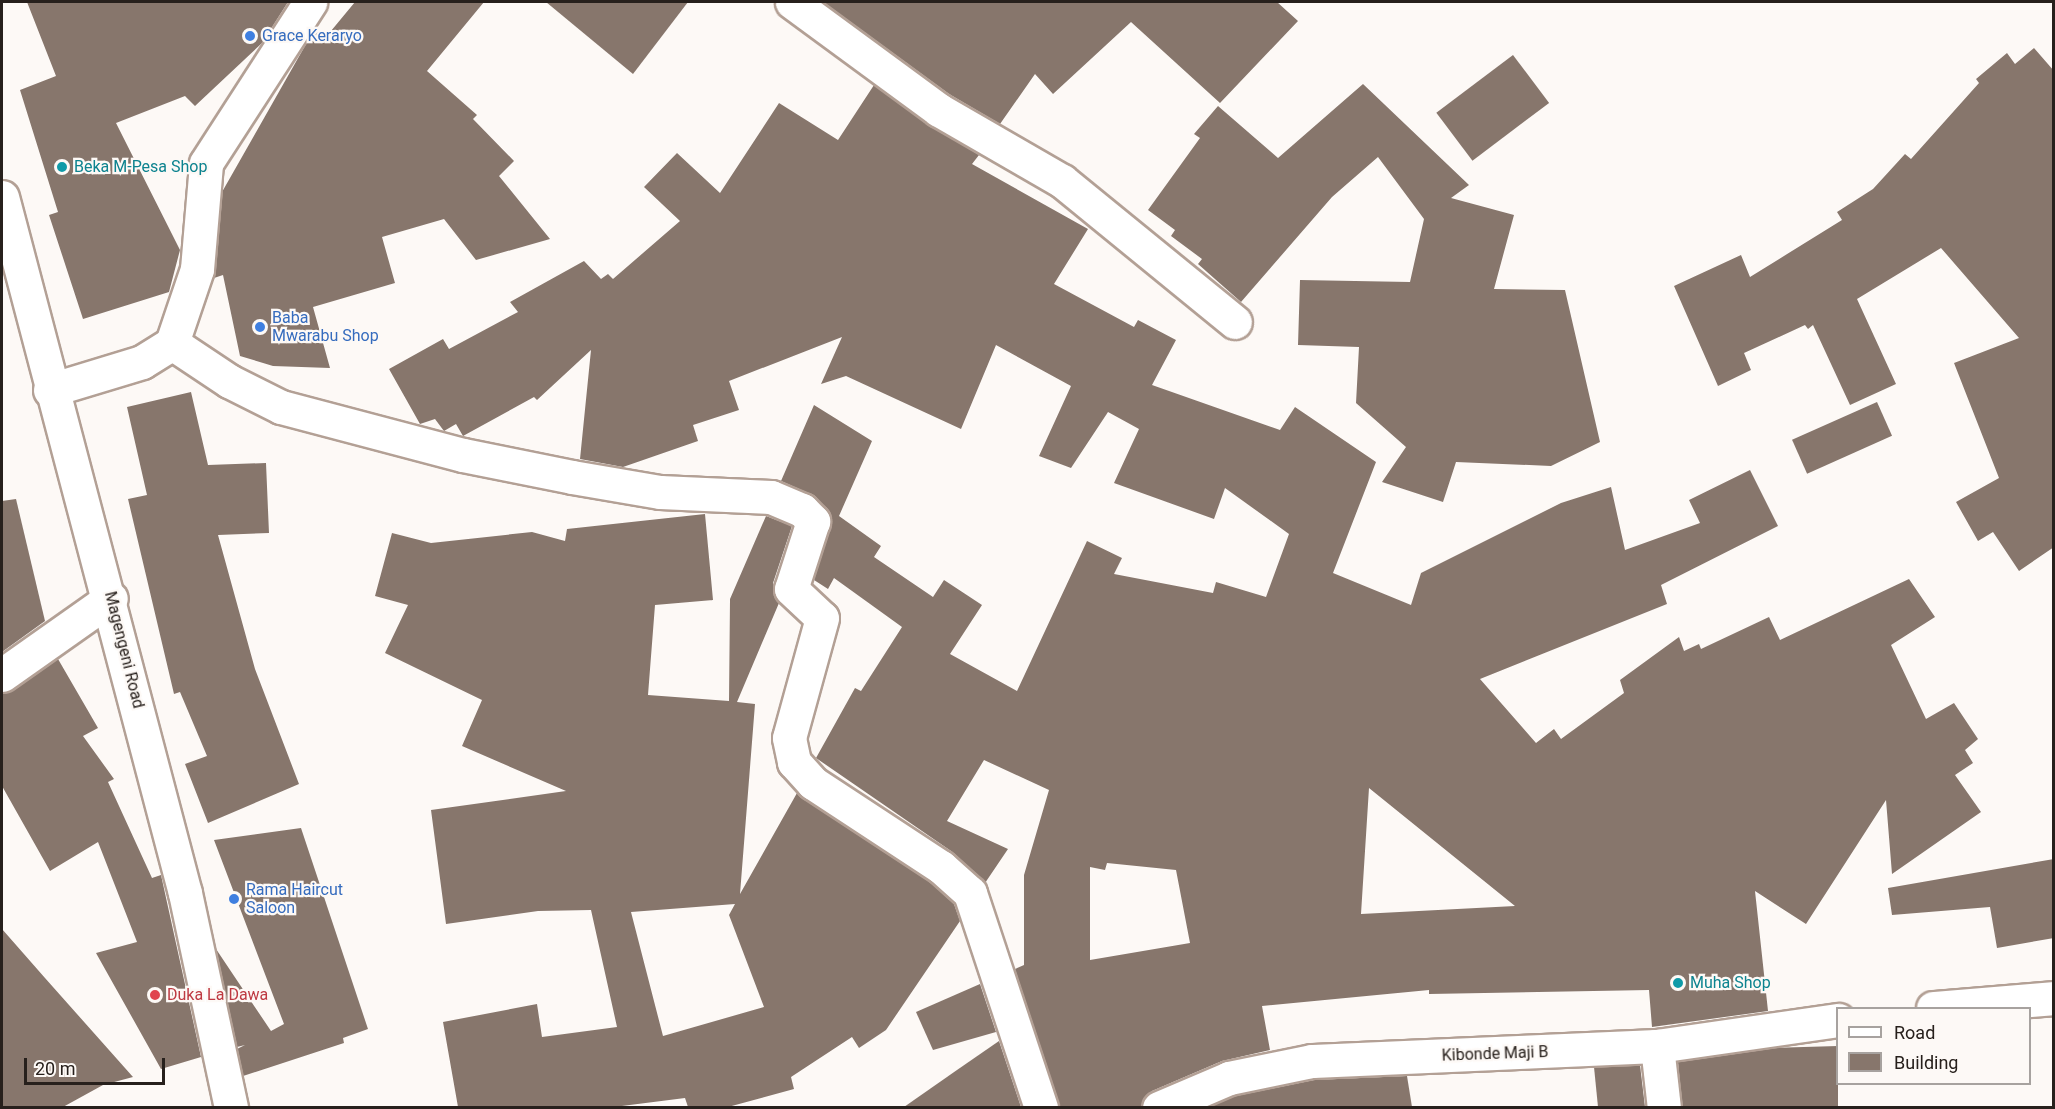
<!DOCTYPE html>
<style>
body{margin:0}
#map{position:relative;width:2055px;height:1109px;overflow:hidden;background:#fdf9f6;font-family:Roboto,sans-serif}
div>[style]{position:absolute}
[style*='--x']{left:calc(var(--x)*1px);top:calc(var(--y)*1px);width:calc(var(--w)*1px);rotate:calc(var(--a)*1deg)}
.building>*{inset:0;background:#87766c;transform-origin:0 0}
.roads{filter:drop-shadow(2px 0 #b3a095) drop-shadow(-2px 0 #b3a095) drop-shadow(0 2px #b3a095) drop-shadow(0 -2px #b3a095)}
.minor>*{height:33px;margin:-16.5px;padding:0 16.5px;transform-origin:16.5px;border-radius:16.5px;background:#fff}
.dots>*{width:16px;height:16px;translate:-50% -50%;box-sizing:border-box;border:3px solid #fdf9f6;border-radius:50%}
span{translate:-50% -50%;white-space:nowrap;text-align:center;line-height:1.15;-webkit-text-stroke:4.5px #fdf9f6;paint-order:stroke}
.shop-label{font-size:16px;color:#366cbe}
.left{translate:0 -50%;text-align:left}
.culture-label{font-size:16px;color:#0d838f}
.street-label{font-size:16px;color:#27201c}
.health-label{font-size:16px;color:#be3a42}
.frame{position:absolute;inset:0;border:3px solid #27201c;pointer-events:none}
.legend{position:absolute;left:1836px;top:1007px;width:195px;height:78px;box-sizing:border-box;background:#fdf9f6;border:2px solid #a7a29f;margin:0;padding:8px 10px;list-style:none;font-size:18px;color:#27201c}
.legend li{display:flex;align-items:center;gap:12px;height:30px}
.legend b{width:30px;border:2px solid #a7a29f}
.scale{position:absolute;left:24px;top:1058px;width:141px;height:27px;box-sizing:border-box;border:3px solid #27201c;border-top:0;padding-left:8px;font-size:18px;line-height:21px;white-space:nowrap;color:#27201c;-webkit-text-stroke:4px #fdf9f6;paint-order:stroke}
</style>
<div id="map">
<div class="building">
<i style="clip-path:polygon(27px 2px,288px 2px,262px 43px,195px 106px,185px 96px,116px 123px,180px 250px,169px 292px,83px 319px,49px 215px,58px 212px,20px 90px,56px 76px)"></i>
<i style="clip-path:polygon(355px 2px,484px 2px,427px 71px,477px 115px,473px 119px,514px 161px,499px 176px,550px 239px,476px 260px,444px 219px,382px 237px,395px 283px,313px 307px,330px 368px,273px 366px,240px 356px,223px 275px,214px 278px,222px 192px,314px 30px,326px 37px)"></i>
<i style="clip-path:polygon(546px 2px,688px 2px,633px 74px)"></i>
<i style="clip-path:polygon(823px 2px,1277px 2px,1298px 21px,1220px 103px,1131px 22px,1053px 94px,1035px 74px,1000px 124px,949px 94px)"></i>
<i style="clip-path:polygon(2034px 48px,2054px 71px,2054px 547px,2019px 571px,1993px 532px,1978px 541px,1956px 502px,1999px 478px,1954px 363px,2019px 338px,1941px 248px,1857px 299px,1896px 384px,1850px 405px,1813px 325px,1808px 329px,1805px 325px,1744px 353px,1751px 370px,1718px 386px,1674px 286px,1741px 255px,1750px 277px,1842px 220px,1837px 212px,1873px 189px,1905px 154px,1911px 159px,1979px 83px,1976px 79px,2007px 53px,2015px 64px)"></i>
<i style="left:1513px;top:55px;width:60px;height:96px;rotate:53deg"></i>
<i style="clip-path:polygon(1363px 84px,1469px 185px,1451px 198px,1514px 215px,1494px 289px,1565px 290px,1600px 442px,1551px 466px,1456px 462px,1443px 502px,1382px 482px,1406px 447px,1356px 403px,1359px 347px,1298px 345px,1300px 280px,1410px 282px,1424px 219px,1378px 157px,1332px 197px,1241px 302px,1198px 264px,1202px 259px,1171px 236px,1175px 230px,1148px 210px,1200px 138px,1194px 134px,1218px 106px,1278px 158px)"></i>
<i style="clip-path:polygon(evenodd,874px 85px,979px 155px,972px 164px,1088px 229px,1054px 284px,1134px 327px,1138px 320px,1176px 340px,1152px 385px,1280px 430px,1295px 407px,1376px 462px,1333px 573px,1411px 605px,1421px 573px,1561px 503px,1611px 487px,1625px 550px,1700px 523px,1689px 500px,1750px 470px,1778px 526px,1661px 585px,1667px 604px,1480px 679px,1536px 743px,1554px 729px,1561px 739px,1624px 693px,1620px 680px,1679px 637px,1684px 651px,1699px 644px,1701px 649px,1769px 617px,1780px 640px,1909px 579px,1935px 617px,1891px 645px,1926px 719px,1954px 703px,1978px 739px,1965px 750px,1973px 763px,1955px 775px,1981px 812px,1892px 874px,1886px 800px,1806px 924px,1755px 891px,1768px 1011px,1652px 1027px,1649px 990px,1429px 994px,1429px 990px,1262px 1006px,1270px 1050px,1222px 1061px,1152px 1091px,1141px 1107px,1059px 1107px,1015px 969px,1024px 965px,1024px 875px,1049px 790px,984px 760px,947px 821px,1008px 849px,985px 883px,951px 851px,816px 758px,855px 688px,861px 691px,902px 627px,834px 578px,828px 589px,814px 580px,831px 516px,815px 496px,781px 481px,814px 405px,872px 441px,839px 516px,881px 546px,874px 557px,933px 597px,944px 580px,982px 605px,950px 654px,1017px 691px,1087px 541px,1122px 558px,1114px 574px,1213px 593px,1216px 582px,1266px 597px,1289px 534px,1225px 488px,1214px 519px,1114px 483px,1139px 429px,1108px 412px,1071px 468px,1039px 456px,1071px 386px,996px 345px,961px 429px,846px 376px,821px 384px,842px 337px,729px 381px,739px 410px,693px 425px,698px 441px,623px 467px,580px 459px,591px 350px,537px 400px,534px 397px,463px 436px,456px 424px,444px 431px,435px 419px,420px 424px,389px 369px,443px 339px,449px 349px,518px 312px,510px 302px,584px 261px,601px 279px,608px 274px,613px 279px,680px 221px,644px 187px,677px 153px,720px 193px,779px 103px,838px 140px,874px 85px,1369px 788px,1515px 906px,1361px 914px,1369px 788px,874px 85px,1107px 863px,1176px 870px,1190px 943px,1090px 960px,1090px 867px,1105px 870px,1107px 863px)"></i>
<i style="clip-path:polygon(191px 392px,208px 465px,266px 463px,269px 533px,218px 535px,255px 669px,299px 784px,208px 823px,185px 764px,207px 756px,180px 692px,174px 694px,128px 499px,147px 495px,127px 407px)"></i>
<i style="left:1877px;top:402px;width:37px;height:93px;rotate:66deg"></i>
<i style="clip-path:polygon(16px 499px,45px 621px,2px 652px,2px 501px)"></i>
<i style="clip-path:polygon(evenodd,705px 514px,713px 600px,655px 605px,648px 695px,729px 701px,730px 599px,766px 516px,792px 526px,773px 583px,779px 603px,737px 702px,755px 704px,740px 894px,797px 793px,930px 882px,954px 904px,960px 921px,886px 1030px,859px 1048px,852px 1037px,791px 1077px,794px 1089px,728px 1107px,688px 1107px,685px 1098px,614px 1107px,458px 1107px,443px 1022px,537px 1004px,542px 1037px,617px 1027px,591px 910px,538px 911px,446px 924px,431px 810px,566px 791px,462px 746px,482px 700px,385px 653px,408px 605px,375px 596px,392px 533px,431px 543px,532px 532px,565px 541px,567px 529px,705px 514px,735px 904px,729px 915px,764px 1007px,663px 1036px,631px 912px,735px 904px)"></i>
<i style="clip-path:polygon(58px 659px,98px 728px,83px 736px,114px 779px,108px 782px,152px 878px,161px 875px,201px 1057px,161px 1069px,96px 953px,137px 942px,98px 842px,50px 871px,2px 786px,2px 693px)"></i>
<i style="clip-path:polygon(301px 828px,368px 1029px,343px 1038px,344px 1043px,243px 1076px,237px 1049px,245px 1045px,237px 1047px,216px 949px,271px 1031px,284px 1024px,214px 840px)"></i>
<i style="clip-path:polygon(2054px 859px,2054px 938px,1997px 948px,1990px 907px,1892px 915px,1888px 888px)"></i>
<i style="clip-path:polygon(2px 929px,45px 978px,133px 1077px,103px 1085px,63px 1107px,2px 1107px)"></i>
<i style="clip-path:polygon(980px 984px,996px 1032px,933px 1050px,916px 1012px)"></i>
<i style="clip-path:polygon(999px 1041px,1021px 1107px,904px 1107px,957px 1070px)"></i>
<i style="clip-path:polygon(1838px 1046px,1838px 1107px,1682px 1107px,1678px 1062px,1773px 1048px)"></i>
<i style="clip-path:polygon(1640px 1065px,1645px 1107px,1598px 1107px,1594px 1067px)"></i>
<i style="clip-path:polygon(1407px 1076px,1412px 1107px,1208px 1107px,1235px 1096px,1314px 1080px)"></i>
</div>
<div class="roads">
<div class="minor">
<i style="--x:792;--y:2;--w:182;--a:36.3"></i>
<i style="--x:939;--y:110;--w:142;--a:30"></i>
<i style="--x:1062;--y:181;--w:223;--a:39.2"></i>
<i style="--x:2;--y:197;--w:720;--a:75.27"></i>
<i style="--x:185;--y:893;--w:220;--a:77.9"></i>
<i style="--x:172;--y:343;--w:69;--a:33.7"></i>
<i style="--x:229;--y:381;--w:58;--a:26.6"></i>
<i style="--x:281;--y:407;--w:188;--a:14.8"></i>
<i style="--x:463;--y:455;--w:111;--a:11.4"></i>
<i style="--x:572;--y:477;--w:89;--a:9.7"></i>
<i style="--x:660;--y:492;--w:111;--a:2.6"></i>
<i style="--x:771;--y:497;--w:34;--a:23"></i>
<i style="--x:802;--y:510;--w:16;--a:45"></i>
<i style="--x:813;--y:521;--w:71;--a:107.9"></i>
<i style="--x:791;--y:589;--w:42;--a:43.1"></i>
<i style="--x:822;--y:618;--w:124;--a:105.4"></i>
<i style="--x:789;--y:738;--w:25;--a:78"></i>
<i style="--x:794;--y:762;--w:28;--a:48"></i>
<i style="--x:813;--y:783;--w:153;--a:33.3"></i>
<i style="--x:941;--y:867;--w:39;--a:42"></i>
<i style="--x:970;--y:893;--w:226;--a:71.7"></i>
<i style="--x:50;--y:390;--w:96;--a:-16.9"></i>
<i style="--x:142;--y:362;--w:36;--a:-32"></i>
<i style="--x:172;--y:343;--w:78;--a:-71.3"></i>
<i style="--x:197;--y:269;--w:106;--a:-85.1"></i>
<i style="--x:206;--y:163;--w:192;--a:-57.1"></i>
<i style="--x:2;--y:675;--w:133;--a:-35.2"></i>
<i style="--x:1933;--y:1008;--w:121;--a:-4.7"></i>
<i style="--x:1657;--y:1046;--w:62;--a:83.6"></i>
<i style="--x:1159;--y:1108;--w:76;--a:-23.2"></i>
<i style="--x:1229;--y:1078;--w:85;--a:-11.6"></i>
<i style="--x:1312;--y:1061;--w:345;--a:-2.5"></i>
<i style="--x:1657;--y:1046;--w:183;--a:-8.2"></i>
</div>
</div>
<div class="dots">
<i style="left:250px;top:36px;background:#3f7fe0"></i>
<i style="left:62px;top:167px;background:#0f9aa8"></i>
<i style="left:260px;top:327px;background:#3f7fe0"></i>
<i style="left:234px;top:899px;background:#3f7fe0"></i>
<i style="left:1678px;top:983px;background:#0f9aa8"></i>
<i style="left:155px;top:995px;background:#e0444e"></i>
</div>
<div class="shop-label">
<span class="left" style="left:262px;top:36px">Grace Keraryo</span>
<span class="left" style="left:272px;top:327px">Baba<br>Mwarabu Shop</span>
<span class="left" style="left:246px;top:899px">Rama Haircut<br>Saloon</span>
</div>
<div class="culture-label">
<span class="left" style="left:74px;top:167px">Beka M-Pesa Shop</span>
<span class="left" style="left:1690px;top:983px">Muha Shop</span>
</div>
<div class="street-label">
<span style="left:124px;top:650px;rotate:76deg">Magengeni Road</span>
<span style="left:1495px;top:1054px;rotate:-2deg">Kibonde Maji B</span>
</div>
<div class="health-label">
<span class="left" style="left:167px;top:995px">Duka La Dawa</span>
</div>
<div class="frame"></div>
<ul class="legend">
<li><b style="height:8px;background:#fff"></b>Road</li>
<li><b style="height:16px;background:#87766c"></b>Building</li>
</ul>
<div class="scale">20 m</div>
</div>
